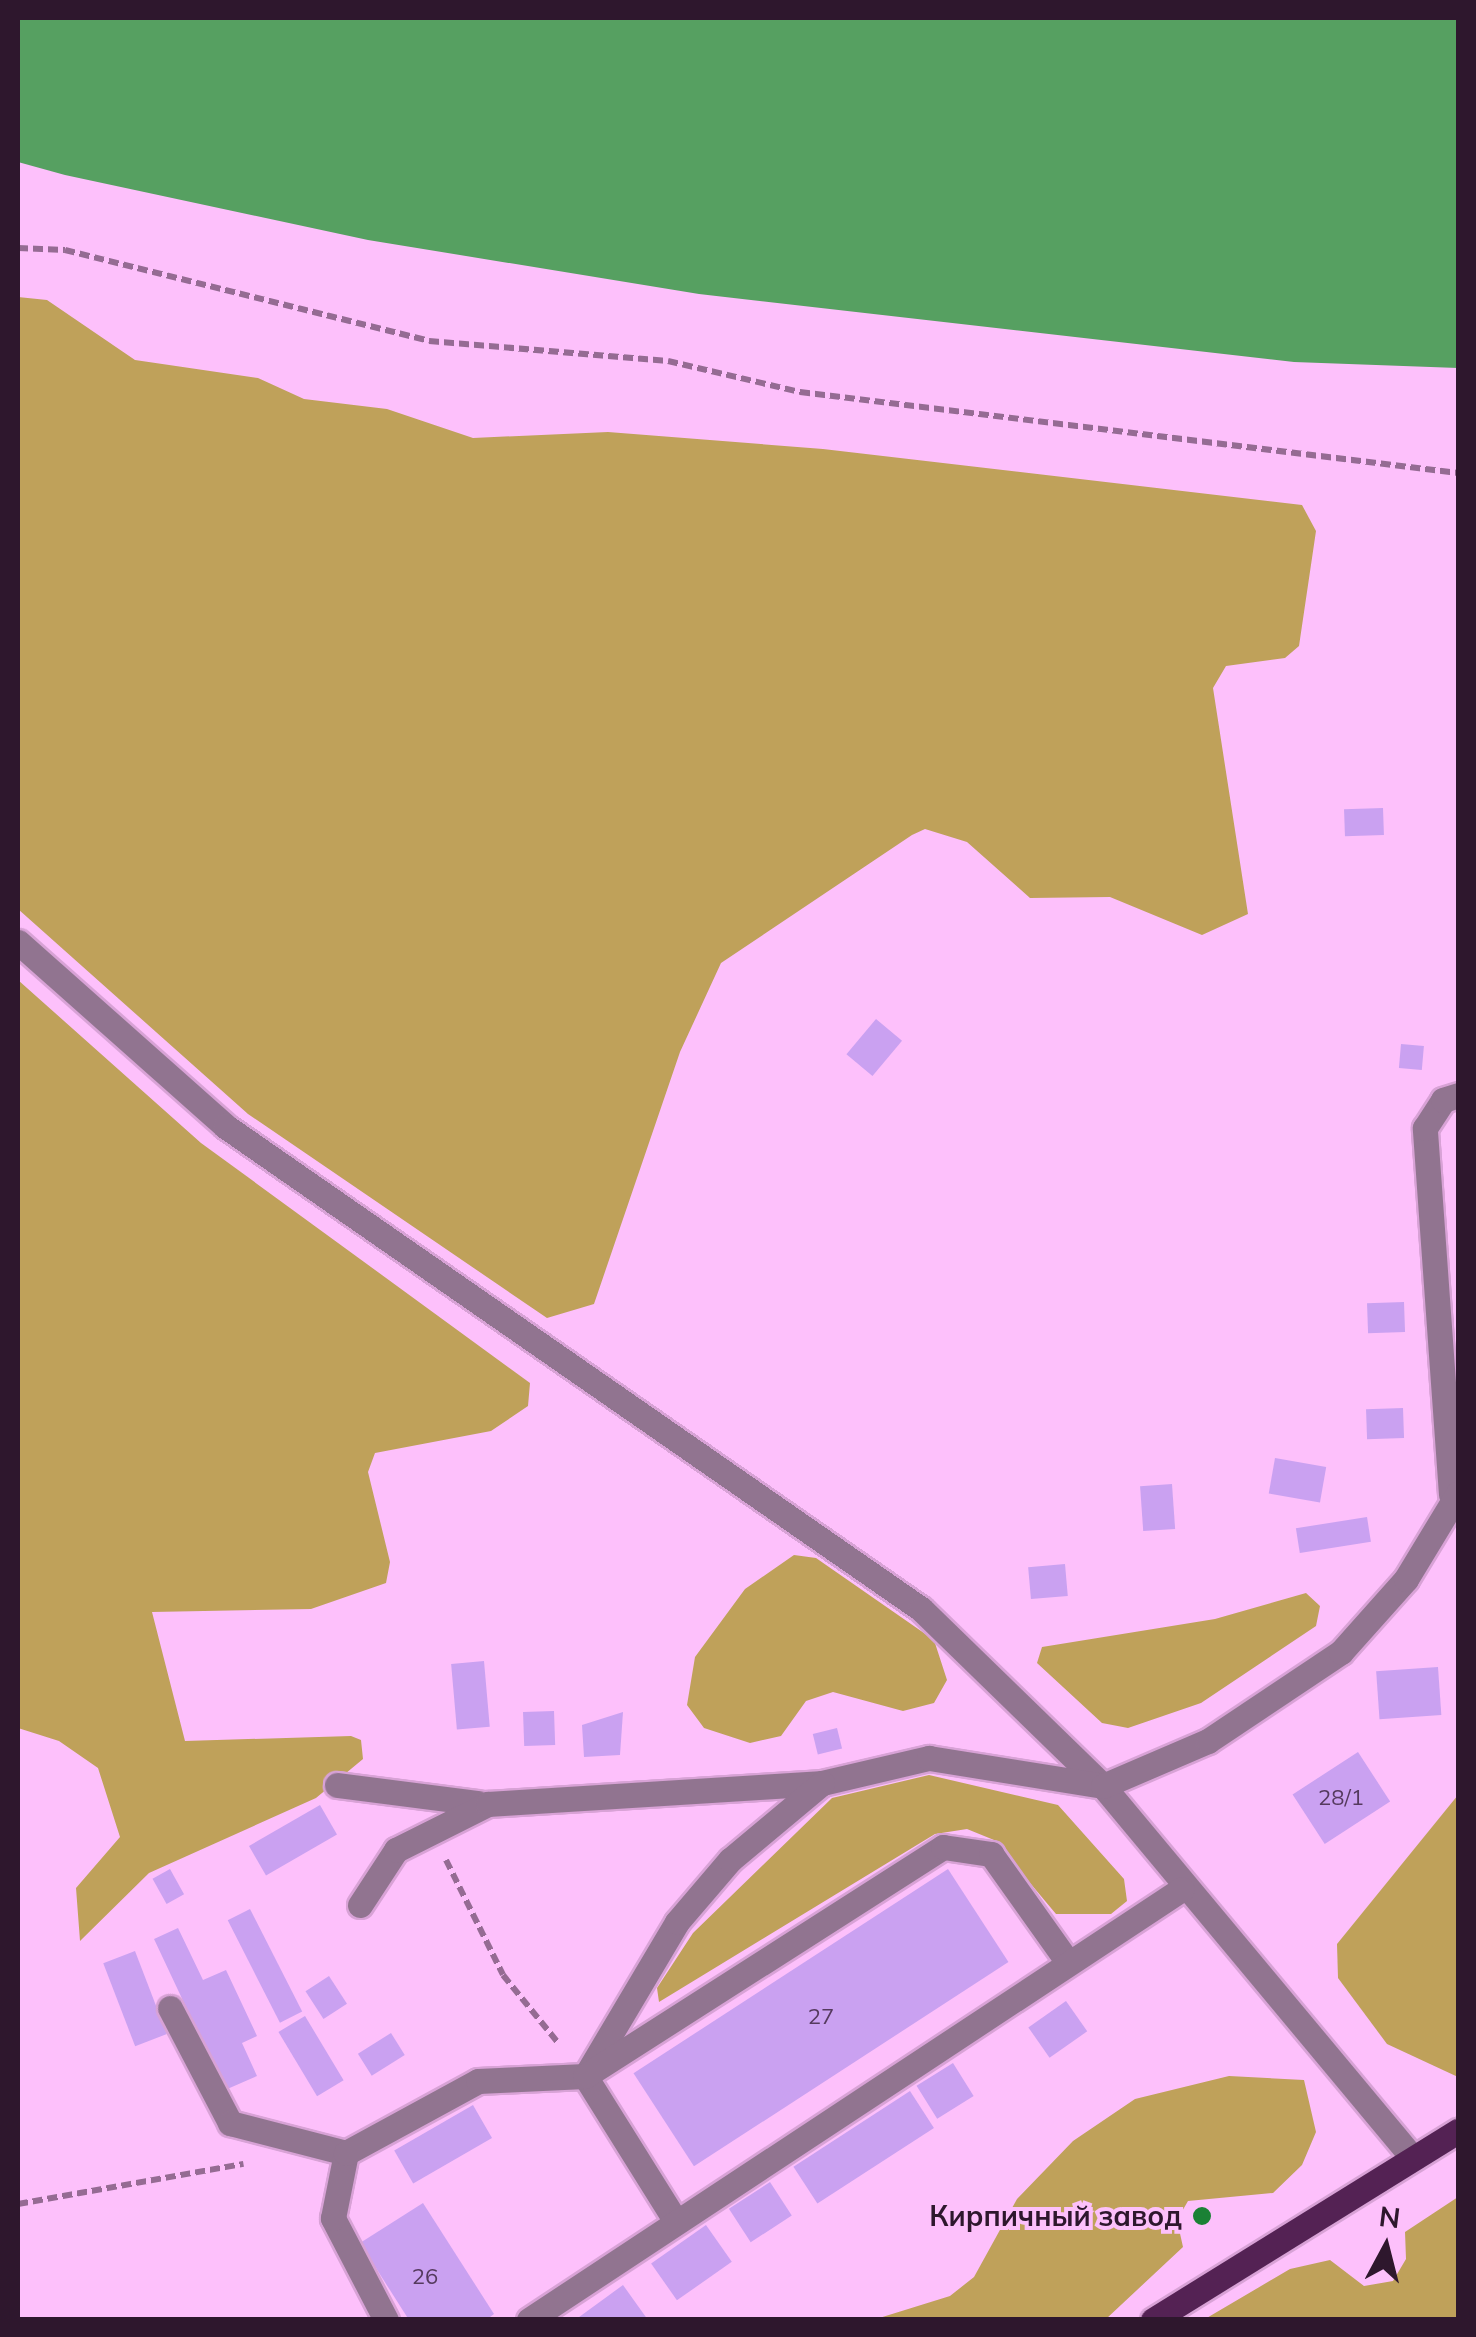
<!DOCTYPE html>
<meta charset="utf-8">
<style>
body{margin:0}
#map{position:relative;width:1476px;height:2337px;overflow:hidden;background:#fdc0fb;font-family:Mulish,sans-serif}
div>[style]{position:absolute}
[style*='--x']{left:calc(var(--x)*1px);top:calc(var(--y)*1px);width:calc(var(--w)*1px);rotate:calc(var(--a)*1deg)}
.green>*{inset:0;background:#bfa15a}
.water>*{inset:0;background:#56a061}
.building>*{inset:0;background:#caa1f1;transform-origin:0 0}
.path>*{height:6px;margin-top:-3px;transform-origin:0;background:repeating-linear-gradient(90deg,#956b93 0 10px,transparent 0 15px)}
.roads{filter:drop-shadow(2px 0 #d8a2d6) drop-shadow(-2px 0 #d8a2d6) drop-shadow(0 2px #d8a2d6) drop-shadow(0 -2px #d8a2d6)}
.minor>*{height:25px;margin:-12.5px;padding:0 12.5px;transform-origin:12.5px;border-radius:12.5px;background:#917490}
.major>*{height:25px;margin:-12.5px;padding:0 12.5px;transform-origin:12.5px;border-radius:12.5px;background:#542254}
.dots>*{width:28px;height:28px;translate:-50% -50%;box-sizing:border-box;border:5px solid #fdc0fb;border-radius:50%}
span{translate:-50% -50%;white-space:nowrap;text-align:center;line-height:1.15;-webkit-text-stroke:8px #fdc0fb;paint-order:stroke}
.number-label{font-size:22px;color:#553a5e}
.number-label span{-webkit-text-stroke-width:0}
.poi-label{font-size:28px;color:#2e172d;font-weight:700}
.right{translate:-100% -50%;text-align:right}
.frame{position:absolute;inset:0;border:20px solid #2e172d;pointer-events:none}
.north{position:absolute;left:1336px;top:2197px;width:100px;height:100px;-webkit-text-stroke:8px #fdc0fb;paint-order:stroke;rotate:7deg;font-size:28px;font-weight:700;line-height:40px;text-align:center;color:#2e172d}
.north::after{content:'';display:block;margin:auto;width:35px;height:45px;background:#2e172d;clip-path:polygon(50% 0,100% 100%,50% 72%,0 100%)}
</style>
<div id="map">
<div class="green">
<i style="clip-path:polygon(18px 297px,47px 300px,135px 360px,258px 378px,304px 399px,387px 409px,473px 438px,608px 432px,823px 449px,1302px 505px,1316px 531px,1299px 646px,1285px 658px,1226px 666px,1213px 688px,1248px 914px,1202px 935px,1110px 897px,1030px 898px,967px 842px,925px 829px,912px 835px,721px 963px,680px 1052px,594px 1304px,547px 1318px,248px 1114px,18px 909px)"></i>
<i style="clip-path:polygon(18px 980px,201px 1143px,530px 1383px,528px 1406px,491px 1431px,375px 1453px,368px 1472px,390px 1562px,386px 1583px,311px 1609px,152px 1612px,185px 1741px,351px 1736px,361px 1740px,363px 1759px,316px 1798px,149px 1873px,80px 1941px,76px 1888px,120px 1837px,98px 1768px,59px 1741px,18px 1728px)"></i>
<i style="clip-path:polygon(794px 1555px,816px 1558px,934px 1640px,947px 1680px,934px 1703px,903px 1711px,833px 1692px,806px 1701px,781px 1736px,750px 1743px,704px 1728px,687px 1705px,695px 1657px,745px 1589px)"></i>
<i style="clip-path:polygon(1306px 1593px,1320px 1606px,1316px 1626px,1201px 1703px,1128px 1728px,1102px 1723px,1037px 1663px,1042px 1647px,1215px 1619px)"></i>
<i style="clip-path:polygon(929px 1775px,1058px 1805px,1124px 1879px,1127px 1901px,1111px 1914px,1056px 1914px,994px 1840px,967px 1829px,935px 1834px,659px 2002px,657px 1988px,693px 1933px,832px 1798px)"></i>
<i style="clip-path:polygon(1458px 1795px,1458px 2077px,1387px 2044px,1338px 1978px,1337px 1944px)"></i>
<i style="clip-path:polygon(1229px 2076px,1304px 2080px,1316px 2132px,1302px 2165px,1273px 2193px,1188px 2201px,1177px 2220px,1183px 2247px,1106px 2319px,876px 2319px,950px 2296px,974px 2277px,1017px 2199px,1073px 2141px,1135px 2099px)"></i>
<i style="clip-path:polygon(1458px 2197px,1458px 2319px,1205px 2319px,1290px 2269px,1330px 2260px,1364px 2286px,1393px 2281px,1406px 2259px,1405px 2232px)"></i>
</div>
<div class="water">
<i style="clip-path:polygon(18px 18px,1458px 18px,1458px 368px,1294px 362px,699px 294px,368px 240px,65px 175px,18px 162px)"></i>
</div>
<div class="building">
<i style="left:1383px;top:808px;width:27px;height:39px;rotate:88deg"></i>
<i style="left:876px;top:1019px;width:34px;height:46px;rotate:40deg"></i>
<i style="left:1401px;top:1044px;width:23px;height:24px;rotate:5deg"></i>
<i style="left:1404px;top:1302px;width:30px;height:37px;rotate:88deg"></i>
<i style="left:1403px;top:1408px;width:30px;height:37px;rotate:88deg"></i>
<i style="left:1275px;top:1458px;width:52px;height:36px;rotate:10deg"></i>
<i style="left:1172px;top:1484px;width:45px;height:32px;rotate:86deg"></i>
<i style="left:1367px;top:1517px;width:25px;height:72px;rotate:81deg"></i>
<i style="left:1065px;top:1564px;width:32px;height:37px;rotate:85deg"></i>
<i style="left:484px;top:1661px;width:66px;height:33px;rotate:85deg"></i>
<i style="left:1438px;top:1667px;width:48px;height:62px;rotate:86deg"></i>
<i style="left:554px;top:1711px;width:34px;height:31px;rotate:88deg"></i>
<i style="clip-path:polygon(623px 1712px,620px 1755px,584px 1757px,582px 1725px)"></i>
<i style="left:837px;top:1728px;width:21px;height:25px;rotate:76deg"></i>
<i style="left:1358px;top:1752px;width:59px;height:78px;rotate:57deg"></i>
<i style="left:320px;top:1805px;width:34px;height:82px;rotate:60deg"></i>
<i style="left:170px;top:1869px;width:29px;height:20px;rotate:61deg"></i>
<i style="left:948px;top:1869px;width:111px;height:375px;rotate:57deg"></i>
<i style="left:250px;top:1909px;width:115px;height:25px;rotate:63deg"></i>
<i style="clip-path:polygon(178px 1928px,203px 1980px,226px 1970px,257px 2036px,242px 2043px,257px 2076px,225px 2090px,154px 1939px)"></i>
<i style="left:135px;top:1951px;width:89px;height:34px;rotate:69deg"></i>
<i style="left:329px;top:1976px;width:33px;height:28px;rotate:57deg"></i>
<i style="left:1066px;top:2001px;width:37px;height:46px;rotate:55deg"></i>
<i style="left:305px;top:2016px;width:75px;height:31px;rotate:59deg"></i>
<i style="left:391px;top:2033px;width:26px;height:39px;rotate:58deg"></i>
<i style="left:953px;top:2063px;width:39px;height:43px;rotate:58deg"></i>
<i style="left:910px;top:2091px;width:44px;height:139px;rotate:57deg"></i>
<i style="left:473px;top:2105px;width:38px;height:91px;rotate:60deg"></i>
<i style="left:770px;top:2182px;width:40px;height:49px;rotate:57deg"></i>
<i style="clip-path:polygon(423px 2203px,494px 2314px,486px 2320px,409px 2320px,360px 2243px)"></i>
<i style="left:706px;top:2225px;width:45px;height:67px;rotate:55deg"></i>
<i style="clip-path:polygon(623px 2285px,648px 2320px,575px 2320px)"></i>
</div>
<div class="path">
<i style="--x:18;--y:248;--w:47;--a:2.4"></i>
<i style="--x:65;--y:250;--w:375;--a:14"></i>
<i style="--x:429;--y:341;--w:240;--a:4.8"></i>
<i style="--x:668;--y:361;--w:136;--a:13.2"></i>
<i style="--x:800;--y:392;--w:663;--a:7.02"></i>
<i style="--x:446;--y:1860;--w:128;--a:63.6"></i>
<i style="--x:503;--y:1975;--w:89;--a:50.9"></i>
<i style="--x:18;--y:2204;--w:229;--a:-10.1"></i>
</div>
<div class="roads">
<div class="minor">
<i style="--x:18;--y:942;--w:277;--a:41.6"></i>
<i style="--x:225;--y:1126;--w:847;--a:34.76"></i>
<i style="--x:921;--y:1609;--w:254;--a:44.2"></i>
<i style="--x:1103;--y:1786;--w:480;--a:50.2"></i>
<i style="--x:1451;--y:1494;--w:367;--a:-94.1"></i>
<i style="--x:1425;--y:1128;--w:33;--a:-57"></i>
<i style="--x:1443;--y:1100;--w:16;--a:-18"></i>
<i style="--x:337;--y:1785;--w:142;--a:7.3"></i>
<i style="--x:360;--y:1905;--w:66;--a:-56.8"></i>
<i style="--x:396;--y:1850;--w:103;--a:-26.6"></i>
<i style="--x:488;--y:1804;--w:335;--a:-3.6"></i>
<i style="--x:822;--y:1783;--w:110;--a:-13.2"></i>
<i style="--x:929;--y:1758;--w:176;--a:9.1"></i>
<i style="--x:1103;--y:1786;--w:114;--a:-23.2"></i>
<i style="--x:1208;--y:1741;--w:160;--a:-33.8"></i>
<i style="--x:1341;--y:1652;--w:98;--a:-48.3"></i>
<i style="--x:1406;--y:1579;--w:100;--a:-58.8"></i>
<i style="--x:170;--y:2008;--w:130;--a:62.4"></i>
<i style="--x:230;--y:2123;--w:120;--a:14.5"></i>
<i style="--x:588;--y:2072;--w:174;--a:-59.3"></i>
<i style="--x:677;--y:1922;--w:82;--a:-49.5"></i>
<i style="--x:730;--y:1860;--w:120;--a:-39.9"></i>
<i style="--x:585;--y:2076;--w:170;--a:58"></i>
<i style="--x:386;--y:2320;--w:115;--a:-117.5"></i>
<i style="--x:333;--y:2218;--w:66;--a:-78.7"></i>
<i style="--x:346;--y:2153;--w:150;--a:-28.6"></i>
<i style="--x:478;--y:2081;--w:107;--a:-2.7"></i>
<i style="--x:585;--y:2076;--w:425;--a:-32.6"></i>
<i style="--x:943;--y:1847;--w:49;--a:8.3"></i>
<i style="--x:991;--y:1854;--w:131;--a:54.6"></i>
<i style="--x:529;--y:2320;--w:782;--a:-33.43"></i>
</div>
<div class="major">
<i style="--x:1153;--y:2320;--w:359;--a:-31.8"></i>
</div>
</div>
<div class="dots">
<i style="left:1202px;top:2216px;background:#1b8135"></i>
</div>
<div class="number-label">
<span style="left:1341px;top:1798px">28/1</span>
<span style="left:821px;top:2017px">27</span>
<span style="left:425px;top:2277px">26</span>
</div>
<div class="poi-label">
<span class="right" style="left:1182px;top:2216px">Кирпичный завод</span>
</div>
<div class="frame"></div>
<div class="north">N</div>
</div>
